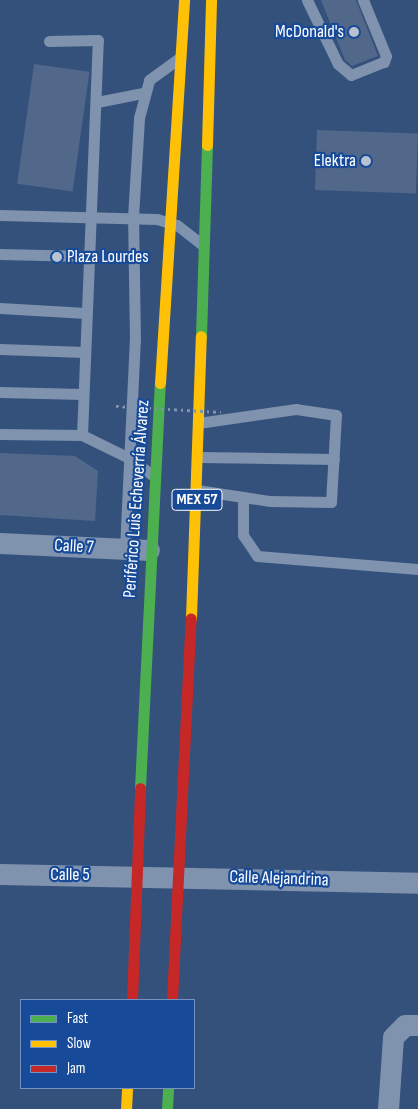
<!DOCTYPE html>
<meta charset="utf-8">
<style>
body{margin:0}
#map{position:relative;width:418px;height:1109px;overflow:hidden;background:#34517c;font-family:"Sofia Sans Condensed",sans-serif}
div>[style]{position:absolute}
[style*='--x']{left:calc(var(--x)*1px);top:calc(var(--y)*1px);width:calc(var(--w)*1px);rotate:calc(var(--a)*1deg)}
.building>*{inset:0;background:#51688a;transform-origin:0 0}
.lane>*{height:11px;margin:-5.5px;padding:0 5.5px;transform-origin:5.5px;border-radius:5.5px;background:#7f92ae}
.street>*{height:21px;margin:-10.5px;padding:0 10.5px;transform-origin:10.5px;border-radius:10.5px;background:#7f92ae}
.fast>*{height:11px;margin:-5.5px;padding:0 5.5px;transform-origin:5.5px;border-radius:5.5px;background:#4caf50}
.slow>*{height:11px;margin:-5.5px;padding:0 5.5px;transform-origin:5.5px;border-radius:5.5px;background:#ffc107}
.jam>*{height:11px;margin:-5.5px;padding:0 5.5px;transform-origin:5.5px;border-radius:5.5px;background:#c62828}
.path-bridge>*{height:3px;margin-top:-1.5px;transform-origin:0;background:repeating-linear-gradient(90deg,#7f92ae 0 2.5px,transparent 0 6.5px)}
.dots>*{width:14px;height:14px;translate:-50% -50%;box-sizing:border-box;border:2px solid #174b99;border-radius:50%}
span{translate:-50% -50%;white-space:nowrap;text-align:center;line-height:1.15;-webkit-text-stroke:4.5px #174b99;paint-order:stroke}
.shield-label span{padding:1px 4px;background:#174b99;border:1px solid;border-radius:4px;-webkit-text-stroke-width:0}
.shield-label{font-size:16px;color:#fff;font-weight:700}
.poi-label{font-size:18px;color:#fff}
.right{translate:-100% -50%;text-align:right}
.left{translate:0 -50%;text-align:left}
.street-label{font-size:18px;color:#fff}
.legend{position:absolute;left:20px;top:999px;width:175px;height:90px;box-sizing:border-box;background:#174b99;border:1px solid #7493c2;margin:0;padding:6px 9px;list-style:none;font-size:15px;color:#fff}
.legend li{display:flex;align-items:center;gap:10px;height:25px}
.legend b{width:25px;border:1px solid #7493c2}
</style>
<div id="map">
<div class="building">
<i style="clip-path:polygon(321px 0,356px 0,378px 56px,352px 66px,345px 60px)"></i>
<i style="left:34px;top:64px;width:56px;height:121px;rotate:8deg"></i>
<i style="left:317px;top:130px;width:101px;height:60px;rotate:2deg"></i>
<i style="clip-path:polygon(0 453px,75px 456px,98px 471px,95px 521px,0 515px)"></i>
</div>
<div class="lane">
<i style="--x:307;--y:0;--w:71;--a:64.2"></i>
<i style="--x:338;--y:64;--w:17;--a:40"></i>
<i style="--x:351;--y:75;--w:35;--a:-22"></i>
<i style="--x:384;--y:62;--w:6;--a:-72"></i>
<i style="--x:386;--y:56;--w:61;--a:-112.3"></i>
<i style="--x:97;--y:102;--w:47;--a:-11.1"></i>
<i style="--x:0;--y:215;--w:157;--a:1.5"></i>
<i style="--x:157;--y:219;--w:21;--a:17"></i>
<i style="--x:177;--y:225;--w:33;--a:38"></i>
<i style="--x:0;--y:254;--w:87;--a:1.3"></i>
<i style="--x:0;--y:308;--w:86;--a:3.3"></i>
<i style="--x:0;--y:349;--w:84;--a:2"></i>
<i style="--x:0;--y:392;--w:83;--a:1.4"></i>
<i style="--x:0;--y:434;--w:82;--a:0.7"></i>
<i style="--x:82;--y:435;--w:395;--a:-87.7"></i>
<i style="--x:98;--y:40;--w:49;--a:178.8"></i>
<i style="--x:82;--y:435;--w:52;--a:26.1"></i>
<i style="--x:129;--y:458;--w:29;--a:36"></i>
<i style="--x:198;--y:457;--w:136;--a:0.8"></i>
<i style="--x:197;--y:490;--w:74;--a:8.6"></i>
<i style="--x:270;--y:501;--w:61;--a:0.9"></i>
<i style="--x:331;--y:502;--w:87;--a:-86.7"></i>
<i style="--x:336;--y:415;--w:40;--a:-171.5"></i>
<i style="--x:296;--y:409;--w:99;--a:171.9"></i>
<i style="--x:243;--y:498;--w:37;--a:90"></i>
<i style="--x:243;--y:535;--w:25;--a:56"></i>
<i style="--x:257;--y:556;--w:162;--a:4.6"></i>
<i style="--x:125;--y:549;--w:209;--a:-87.3"></i>
<i style="--x:135;--y:340;--w:123;--a:-90.9"></i>
<i style="--x:133;--y:217;--w:99;--a:-86.5"></i>
<i style="--x:139;--y:118;--w:39;--a:-75"></i>
<i style="--x:149;--y:80;--w:37;--a:-36"></i>
</div>
<div class="street">
<i style="--x:0;--y:543;--w:149;--a:2.7"></i>
<i style="--x:0;--y:874;--w:418;--a:1.2"></i>
<i style="--x:388;--y:1109;--w:72;--a:-86"></i>
<i style="--x:393;--y:1037;--w:17;--a:-45"></i>
<i style="--x:405;--y:1025;--w:13;--a:0"></i>
</div>
<div class="fast">
<i style="--x:201;--y:336;--w:191;--a:-88.2"></i>
<i style="--x:140;--y:788;--w:405;--a:-87.2"></i>
<i style="--x:167;--y:1109;--w:21;--a:-87"></i>
</div>
<div class="slow">
<i style="--x:207;--y:145;--w:145;--a:-88.4"></i>
<i style="--x:160;--y:383;--w:384;--a:-86.4"></i>
<i style="--x:191;--y:618;--w:282;--a:-88"></i>
<i style="--x:126;--y:1109;--w:21;--a:-87"></i>
</div>
<div class="jam">
<i style="--x:132;--y:1000;--w:212;--a:-87.8"></i>
<i style="--x:172;--y:1000;--w:382;--a:-87.2"></i>
</div>
<div class="path-bridge">
<i style="--x:116;--y:406;--w:105;--a:3.3"></i>
</div>
<div class="dots">
<i style="left:354px;top:32px;background:#b8c2d1"></i>
<i style="left:366px;top:161px;background:#b8c2d1"></i>
<i style="left:57px;top:257px;background:#b8c2d1"></i>
</div>
<div class="shield-label">
<span style="left:197px;top:500px">MEX 57</span>
</div>
<div class="poi-label">
<span class="right" style="left:344px;top:32px">McDonald's</span>
<span class="right" style="left:356px;top:161px">Elektra</span>
<span class="left" style="left:67px;top:257px">Plaza Lourdes</span>
</div>
<div class="street-label">
<span style="left:137px;top:499px;rotate:-86deg">Periférico Luis Echeverría Álvarez</span>
<span style="left:74px;top:547px;rotate:3deg">Calle 7</span>
<span style="left:70px;top:875px">Calle 5</span>
<span style="left:279px;top:879px;rotate:2deg">Calle Alejandrina</span>
</div>
<ul class="legend">
<li><b style="height:6px;background:#4caf50"></b>Fast</li>
<li><b style="height:6px;background:#ffc107"></b>Slow</li>
<li><b style="height:6px;background:#c62828"></b>Jam</li>
</ul>
</div>
